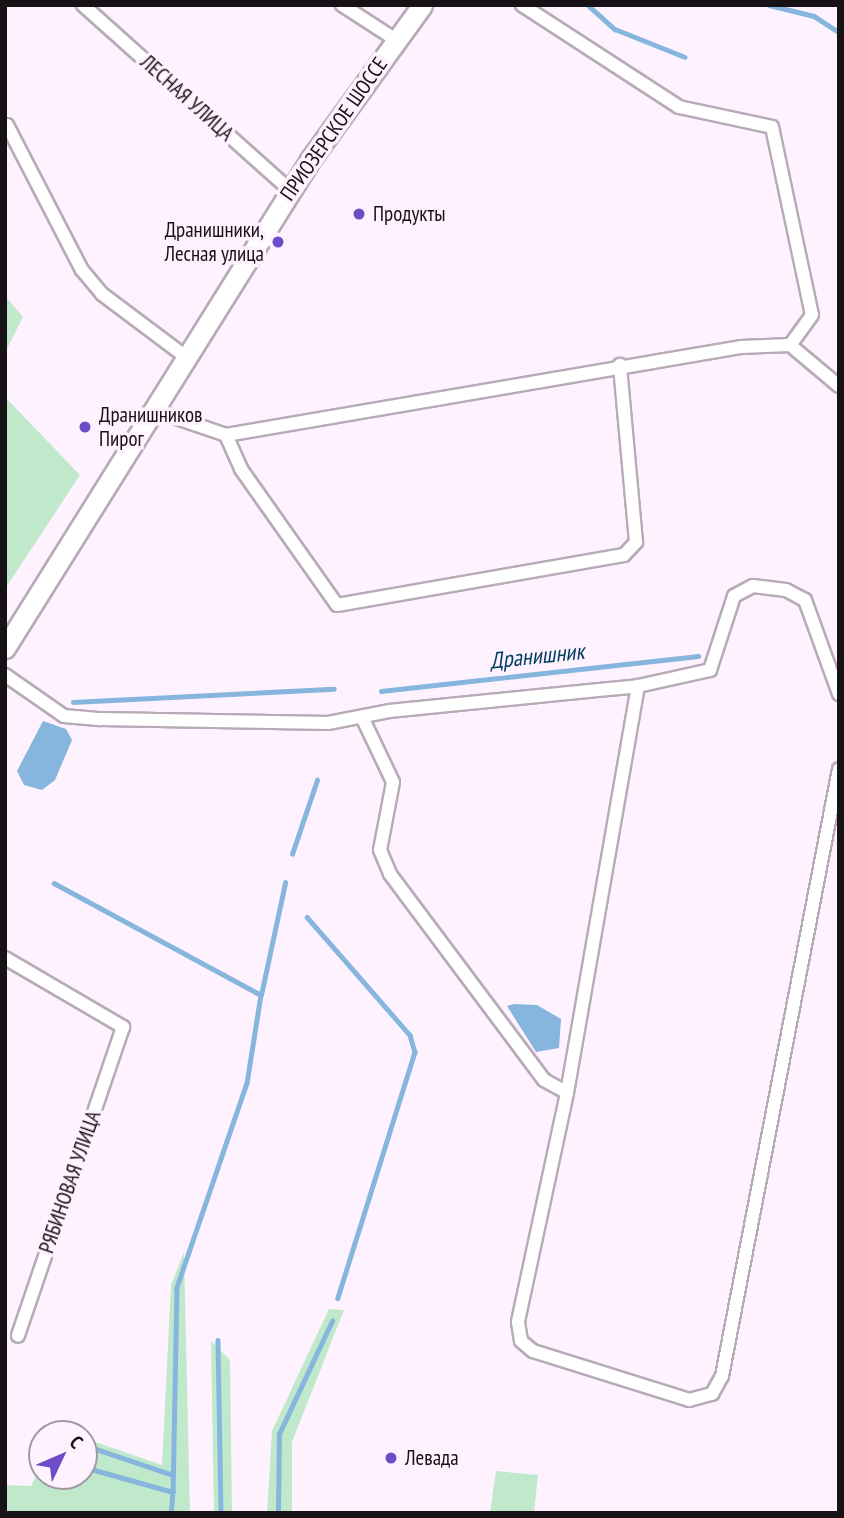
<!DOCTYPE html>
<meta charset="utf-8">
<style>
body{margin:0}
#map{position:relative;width:844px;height:1518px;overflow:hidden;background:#fff2ff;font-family:"PT Sans Narrow",sans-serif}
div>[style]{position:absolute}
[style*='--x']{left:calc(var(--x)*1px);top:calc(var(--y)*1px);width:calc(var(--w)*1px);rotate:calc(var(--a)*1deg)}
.green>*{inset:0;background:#c0e9cc}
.water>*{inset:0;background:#86b6dd}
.stream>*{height:4.5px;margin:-2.25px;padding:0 2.25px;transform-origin:2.25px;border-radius:2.25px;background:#86b6dd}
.roads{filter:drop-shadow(2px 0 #b7abb7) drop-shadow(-2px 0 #b7abb7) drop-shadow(0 2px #b7abb7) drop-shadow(0 -2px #b7abb7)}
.street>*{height:12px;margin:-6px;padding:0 6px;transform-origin:6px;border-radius:6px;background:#fff}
.primary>*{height:19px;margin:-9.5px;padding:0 9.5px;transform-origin:9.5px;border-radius:9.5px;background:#fff}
.dots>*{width:19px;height:19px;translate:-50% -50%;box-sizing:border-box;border:4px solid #fff2ff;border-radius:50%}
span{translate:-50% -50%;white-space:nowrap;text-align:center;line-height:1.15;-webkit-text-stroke:7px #fff2ff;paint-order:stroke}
.street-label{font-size:21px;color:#161216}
.poi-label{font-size:21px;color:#161216}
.left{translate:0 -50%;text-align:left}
.right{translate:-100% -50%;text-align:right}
.water-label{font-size:23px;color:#023e63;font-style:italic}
.frame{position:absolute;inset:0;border:7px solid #161216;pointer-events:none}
.north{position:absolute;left:28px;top:1420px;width:70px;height:70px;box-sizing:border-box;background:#fff2ff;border:2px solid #a298a2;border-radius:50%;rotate:46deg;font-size:19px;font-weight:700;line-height:28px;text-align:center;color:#161216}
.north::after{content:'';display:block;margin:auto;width:24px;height:32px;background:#6d4cc5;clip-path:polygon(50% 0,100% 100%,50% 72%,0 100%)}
</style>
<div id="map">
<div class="green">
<i style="clip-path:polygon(5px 296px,23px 317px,5px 353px)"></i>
<i style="clip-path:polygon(5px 397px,80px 475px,5px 589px)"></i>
<i style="clip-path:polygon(184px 1252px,190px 1513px,5px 1513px,5px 1485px,31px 1486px,42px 1464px,42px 1476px,84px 1476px,84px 1438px,162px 1465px,171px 1285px)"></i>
<i style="clip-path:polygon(329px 1309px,344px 1310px,292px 1442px,292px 1513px,267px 1513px,272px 1431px)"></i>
<i style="clip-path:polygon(211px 1341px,230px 1360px,232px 1513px,214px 1513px)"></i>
<i style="clip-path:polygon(496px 1471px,538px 1475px,534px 1513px,490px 1513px)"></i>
</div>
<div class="water">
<i style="clip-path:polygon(43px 721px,66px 729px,72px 740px,55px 780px,42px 790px,24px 785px,17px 771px)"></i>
<i style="clip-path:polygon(514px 1004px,537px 1005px,561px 1019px,559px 1048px,536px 1052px,507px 1006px)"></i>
</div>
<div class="stream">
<i style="--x:588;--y:5;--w:36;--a:42"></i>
<i style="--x:615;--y:29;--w:75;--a:21.8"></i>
<i style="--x:769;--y:5;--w:46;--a:13.7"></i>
<i style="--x:814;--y:16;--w:30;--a:33"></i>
<i style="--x:381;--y:691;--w:319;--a:-6.3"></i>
<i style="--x:73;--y:702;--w:261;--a:-2.9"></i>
<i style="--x:292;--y:854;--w:78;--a:-71.3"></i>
<i style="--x:54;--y:883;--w:235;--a:28.4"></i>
<i style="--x:261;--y:995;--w:89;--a:99"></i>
<i style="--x:247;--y:1083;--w:217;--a:108.9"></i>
<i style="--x:177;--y:1288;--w:204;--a:91.1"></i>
<i style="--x:307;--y:917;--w:157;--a:48.9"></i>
<i style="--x:410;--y:1035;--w:18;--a:74"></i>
<i style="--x:415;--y:1052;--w:258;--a:107.4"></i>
<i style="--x:261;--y:995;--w:115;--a:-77.9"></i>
<i style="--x:218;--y:1340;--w:173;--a:89"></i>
<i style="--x:84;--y:1445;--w:94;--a:18.6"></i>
<i style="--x:84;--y:1467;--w:92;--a:15.7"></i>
<i style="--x:173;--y:1492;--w:21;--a:95"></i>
<i style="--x:278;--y:1513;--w:79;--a:-89.3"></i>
<i style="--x:279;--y:1434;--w:125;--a:-64.9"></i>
</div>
<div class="roads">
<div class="street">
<i style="--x:83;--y:5;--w:279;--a:41.8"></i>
<i style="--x:342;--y:5;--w:64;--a:32.9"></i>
<i style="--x:522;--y:5;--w:187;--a:33"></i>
<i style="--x:679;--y:107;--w:95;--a:12.1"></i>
<i style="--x:772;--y:127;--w:192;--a:78"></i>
<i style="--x:812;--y:315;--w:37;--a:126"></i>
<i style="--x:7;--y:125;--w:163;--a:62.7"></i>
<i style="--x:82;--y:270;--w:31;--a:50"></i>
<i style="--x:102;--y:294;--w:105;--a:36.9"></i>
<i style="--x:153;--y:410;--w:77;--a:18.9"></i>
<i style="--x:226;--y:435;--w:522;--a:-9.7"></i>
<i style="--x:741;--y:347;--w:49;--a:-2.3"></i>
<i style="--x:790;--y:345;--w:64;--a:39.9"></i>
<i style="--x:226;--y:435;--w:37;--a:66"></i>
<i style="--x:241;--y:469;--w:166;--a:54.8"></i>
<i style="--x:337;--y:605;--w:291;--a:-9.9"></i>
<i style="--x:624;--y:555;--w:18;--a:-47"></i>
<i style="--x:636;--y:542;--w:178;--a:-95.2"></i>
<i style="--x:5;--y:675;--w:72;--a:34.8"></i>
<i style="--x:64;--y:716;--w:37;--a:5"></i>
<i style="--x:101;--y:719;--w:227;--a:1"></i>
<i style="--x:328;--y:723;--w:62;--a:-11.1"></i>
<i style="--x:389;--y:711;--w:250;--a:-5.7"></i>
<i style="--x:638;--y:686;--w:74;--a:-12.5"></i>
<i style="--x:710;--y:670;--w:78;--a:-72"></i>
<i style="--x:734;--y:596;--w:21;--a:-28"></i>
<i style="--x:753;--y:586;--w:33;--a:7"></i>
<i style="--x:786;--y:590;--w:21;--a:28"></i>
<i style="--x:805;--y:600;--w:100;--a:70.1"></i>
<i style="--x:638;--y:686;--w:413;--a:99.9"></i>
<i style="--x:567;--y:1093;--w:234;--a:102.1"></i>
<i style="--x:518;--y:1322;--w:19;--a:81"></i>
<i style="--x:521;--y:1341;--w:16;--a:40"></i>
<i style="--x:533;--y:1351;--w:164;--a:17.4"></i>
<i style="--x:689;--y:1400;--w:24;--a:-15"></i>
<i style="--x:712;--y:1394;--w:21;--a:-61"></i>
<i style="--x:722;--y:1376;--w:618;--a:-79.09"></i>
<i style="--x:362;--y:717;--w:72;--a:64.5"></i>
<i style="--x:393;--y:782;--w:69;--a:100.8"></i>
<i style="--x:380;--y:850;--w:26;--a:67"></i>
<i style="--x:390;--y:874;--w:257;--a:53.2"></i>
<i style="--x:544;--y:1080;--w:26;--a:29"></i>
<i style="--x:5;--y:958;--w:137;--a:30.3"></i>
<i style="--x:123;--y:1027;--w:326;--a:108.8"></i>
</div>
<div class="primary">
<i style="--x:5;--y:648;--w:575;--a:-57.99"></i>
<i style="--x:310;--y:160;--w:191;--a:-54.1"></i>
</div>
</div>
<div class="dots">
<i style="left:359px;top:214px;background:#6d4cc5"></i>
<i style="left:278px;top:242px;background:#6d4cc5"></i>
<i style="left:85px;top:427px;background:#6d4cc5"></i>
<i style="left:391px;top:1458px;background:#6d4cc5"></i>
</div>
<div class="street-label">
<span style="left:187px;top:98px;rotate:42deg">ЛЕСНАЯ УЛИЦА</span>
<span style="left:334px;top:129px;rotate:-55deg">ПРИОЗЕРСКОЕ ШОССЕ</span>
<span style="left:70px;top:1182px;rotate:-71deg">РЯБИНОВАЯ УЛИЦА</span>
</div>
<div class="poi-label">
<span class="left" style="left:373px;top:214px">Продукты</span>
<span class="right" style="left:264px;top:242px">Дранишники,<br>Лесная улица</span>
<span class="left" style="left:99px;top:427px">Дранишников<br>Пирог</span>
<span class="left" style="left:405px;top:1458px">Левада</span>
</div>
<div class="water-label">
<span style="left:537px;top:656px;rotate:-6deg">Дранишник</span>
</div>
<div class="frame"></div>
<div class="north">С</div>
</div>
